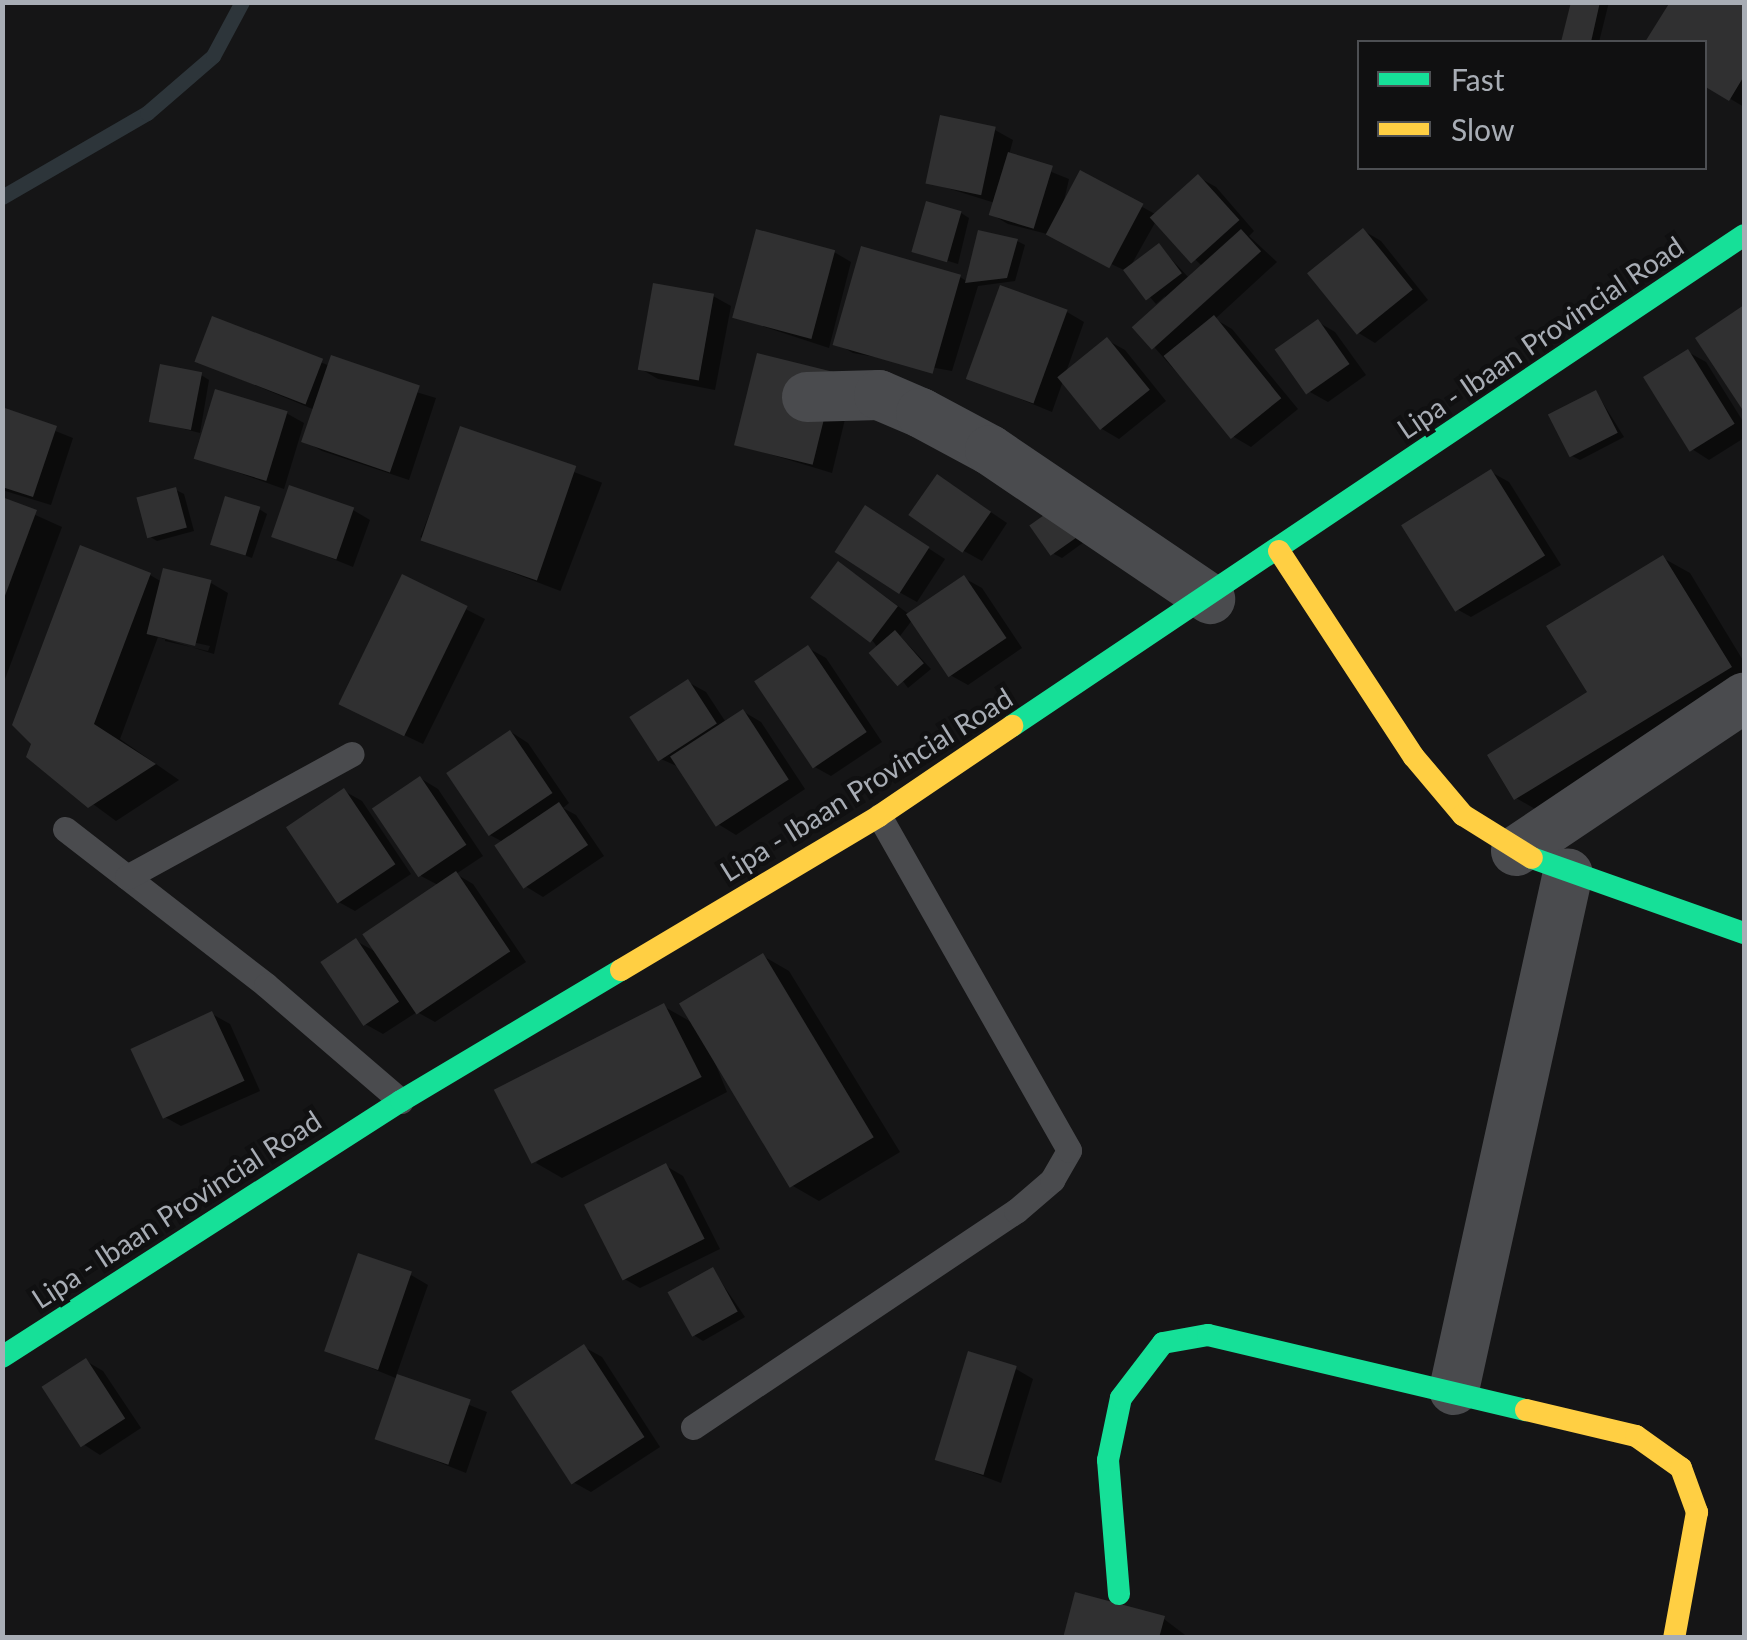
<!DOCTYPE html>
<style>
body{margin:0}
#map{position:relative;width:1747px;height:1640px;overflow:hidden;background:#151516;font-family:Lato,sans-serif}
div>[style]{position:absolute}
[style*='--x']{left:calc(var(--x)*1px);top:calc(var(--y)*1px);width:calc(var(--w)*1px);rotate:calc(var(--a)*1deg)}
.shadow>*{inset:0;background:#0007;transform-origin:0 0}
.stream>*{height:15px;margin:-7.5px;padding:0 7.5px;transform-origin:7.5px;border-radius:7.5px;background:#2d353a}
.building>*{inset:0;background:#303031;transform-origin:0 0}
.lane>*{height:25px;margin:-12.5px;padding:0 12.5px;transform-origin:12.5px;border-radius:12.5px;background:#4a4b4e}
.street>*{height:50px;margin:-25px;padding:0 25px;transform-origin:25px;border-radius:25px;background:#4a4b4e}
.fast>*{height:22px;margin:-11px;padding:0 11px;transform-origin:11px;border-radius:11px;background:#16e098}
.slow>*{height:22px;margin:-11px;padding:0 11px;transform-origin:11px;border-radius:11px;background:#ffcf43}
span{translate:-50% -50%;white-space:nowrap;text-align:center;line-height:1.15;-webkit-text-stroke:9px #101011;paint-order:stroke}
.street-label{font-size:28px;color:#a8adb5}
.frame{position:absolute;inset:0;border:5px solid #a8adb5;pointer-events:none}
.legend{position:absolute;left:1357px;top:40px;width:350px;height:130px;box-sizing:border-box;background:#101011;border:2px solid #4d4f53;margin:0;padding:12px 18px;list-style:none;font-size:30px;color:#a8adb5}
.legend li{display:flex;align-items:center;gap:20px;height:50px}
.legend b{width:50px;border:2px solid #4d4f53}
</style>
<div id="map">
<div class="shadow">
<i style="clip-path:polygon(1573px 2px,1609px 2px,1599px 42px,1564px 42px)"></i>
<i style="clip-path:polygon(1672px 2px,1744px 2px,1744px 107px,1704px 83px,1704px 42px,1648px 42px)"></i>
<i style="clip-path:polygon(evenodd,995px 130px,1013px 140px,1009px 155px,1069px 179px,1063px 205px,1081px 173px,1155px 214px,1198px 177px,1216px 187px,1254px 231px,1249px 236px,1277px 262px,1215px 319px,1232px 329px,1298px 409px,1251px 447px,1234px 437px,1155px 348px,1165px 296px,1156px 304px,1128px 272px,1051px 235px,1008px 224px,991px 214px,995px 203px,928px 182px,995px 130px,1156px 221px,1203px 267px,1190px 279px,1159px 246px,1129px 269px,1156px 221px)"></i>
<i style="clip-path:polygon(961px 213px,969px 218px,958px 264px,916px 251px)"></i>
<i style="clip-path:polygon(1364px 231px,1381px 241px,1428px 300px,1375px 343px,1357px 332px)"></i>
<i style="clip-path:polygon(1017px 241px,1025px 245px,1015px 281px,978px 286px,952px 371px,853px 353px,836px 343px,960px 277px,968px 282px)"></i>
<i style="clip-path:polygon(834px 252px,851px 262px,829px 348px,735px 317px)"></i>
<i style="clip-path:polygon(713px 296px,731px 306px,715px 390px,658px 379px,641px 369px)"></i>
<i style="clip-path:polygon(1067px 312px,1084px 322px,1066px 372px,1107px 340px,1125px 350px,1166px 401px,1119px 439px,1102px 429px,1063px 381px,1052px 412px,969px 378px)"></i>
<i style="clip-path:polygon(213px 319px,330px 366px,436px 398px,409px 480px,322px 451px,305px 441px,315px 410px,197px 361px)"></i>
<i style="clip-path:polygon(1318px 322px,1335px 332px,1366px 375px,1328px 402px,1310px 392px)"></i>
<i style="clip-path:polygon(1688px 352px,1706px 362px,1744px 423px,1744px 438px,1709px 460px,1692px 449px)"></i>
<i style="clip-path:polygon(201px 375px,209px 380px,200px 433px,153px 421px)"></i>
<i style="clip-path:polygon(853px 386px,832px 473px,737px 444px)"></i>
<i style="clip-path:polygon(1596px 392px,1624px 437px,1580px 460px,1572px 456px)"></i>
<i style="clip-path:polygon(2px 410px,73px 438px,51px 505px,2px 490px)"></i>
<i style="clip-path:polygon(286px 413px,304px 423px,284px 489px,197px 458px)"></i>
<i style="left:462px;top:429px;width:150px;height:116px;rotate:21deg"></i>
<i style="clip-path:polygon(1491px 472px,1509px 482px,1561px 565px,1471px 617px,1453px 607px)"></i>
<i style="clip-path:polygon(955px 488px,1007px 523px,982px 561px,964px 551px)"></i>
<i style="clip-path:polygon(176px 490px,184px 494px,194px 531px,157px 541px,149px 536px)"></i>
<i style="clip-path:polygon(2px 500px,62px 527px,2px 687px)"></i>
<i style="clip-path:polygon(1067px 502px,1095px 534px,1062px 558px,1054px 554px)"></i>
<i style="clip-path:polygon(259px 509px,267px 514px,252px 558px,212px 543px)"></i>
<i style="clip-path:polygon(353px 510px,370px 520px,353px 567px,274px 535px)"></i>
<i style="clip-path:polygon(883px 519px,945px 559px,917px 602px,899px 592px)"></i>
<i style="clip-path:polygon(1663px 558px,1690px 573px,1744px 662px,1744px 690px,1542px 813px,1516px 798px,1591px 693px)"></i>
<i style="clip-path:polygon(855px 574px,910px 615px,964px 578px,982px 588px,1022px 648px,968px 685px,950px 675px,913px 619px,900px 636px,931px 669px,908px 688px,872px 640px)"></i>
<i style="clip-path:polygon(evenodd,150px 575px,162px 582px,211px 583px,228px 593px,214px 654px,158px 637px,120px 739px,179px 780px,116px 821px,29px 757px,150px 575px,165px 636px,210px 646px,208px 651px,165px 641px,165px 636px)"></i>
<i style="clip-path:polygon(403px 577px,485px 619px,423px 744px,358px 713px)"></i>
<i style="clip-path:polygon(808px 648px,826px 658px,882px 742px,831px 776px,813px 766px)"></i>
<i style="clip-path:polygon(688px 682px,706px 692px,727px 724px,744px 712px,761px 722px,805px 789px,736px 835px,718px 824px,681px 768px,661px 759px)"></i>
<i style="clip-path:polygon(511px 732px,528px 743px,569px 803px,563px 808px,576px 815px,604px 856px,543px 897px,525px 886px,503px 842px,490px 835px)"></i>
<i style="clip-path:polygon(420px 778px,438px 789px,483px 856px,456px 874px,473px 884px,526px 962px,435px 1022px,417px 1012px,383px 1034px,365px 1024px,356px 941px,378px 953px,438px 885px,421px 876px)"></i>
<i style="clip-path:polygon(344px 791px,362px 801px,411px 874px,355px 911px,337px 901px)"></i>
<i style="clip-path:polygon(763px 956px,789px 971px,900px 1152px,819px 1201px,793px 1186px,711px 1053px,727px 1092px,562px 1178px,536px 1163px,663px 1006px,693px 1023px)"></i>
<i style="clip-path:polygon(212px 1014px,230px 1024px,260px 1091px,181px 1126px,163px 1116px)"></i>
<i style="clip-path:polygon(666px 1166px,683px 1176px,720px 1249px,640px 1288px,623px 1278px)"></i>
<i style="clip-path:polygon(713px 1270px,745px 1317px,703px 1341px,695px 1336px)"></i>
<i style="clip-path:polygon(411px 1275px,428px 1285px,396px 1376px,487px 1412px,466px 1473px,378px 1438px,398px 1379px,327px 1350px)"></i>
<i style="clip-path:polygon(584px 1347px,602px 1357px,660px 1447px,591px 1492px,573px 1482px)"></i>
<i style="clip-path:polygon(86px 1361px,103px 1371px,141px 1428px,100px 1455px,83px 1444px)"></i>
<i style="clip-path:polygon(1016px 1369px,1033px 1379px,1001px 1483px,938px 1459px)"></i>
<i style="clip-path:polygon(1164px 1619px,1189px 1638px,1066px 1638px)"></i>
</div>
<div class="stream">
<i style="--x:2;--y:197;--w:168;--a:-30.1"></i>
<i style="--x:147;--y:113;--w:87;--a:-40.8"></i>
<i style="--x:213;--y:56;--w:61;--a:-61.8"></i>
</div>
<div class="building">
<i style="clip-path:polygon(1571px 2px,1600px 2px,1591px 42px,1561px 42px)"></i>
<i style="clip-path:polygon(1670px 2px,1744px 2px,1744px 76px,1729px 101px,1704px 86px,1704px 42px,1645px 42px)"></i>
<i style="left:940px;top:115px;width:57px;height:70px;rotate:12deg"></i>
<i style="left:1008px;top:152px;width:47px;height:66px;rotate:17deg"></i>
<i style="left:1080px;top:170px;width:72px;height:73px;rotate:28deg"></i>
<i style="left:1198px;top:174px;width:62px;height:65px;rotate:48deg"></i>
<i style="left:926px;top:201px;width:37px;height:53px;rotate:16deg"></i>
<i style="left:1363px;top:228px;width:79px;height:72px;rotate:51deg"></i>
<i style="left:756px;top:229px;width:82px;height:92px;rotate:15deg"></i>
<i style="left:1241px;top:229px;width:30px;height:147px;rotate:48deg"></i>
<i style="clip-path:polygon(978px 230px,1018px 239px,1007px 278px,965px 283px)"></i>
<i style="left:1159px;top:243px;width:38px;height:45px;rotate:53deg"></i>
<i style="left:861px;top:246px;width:104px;height:103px;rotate:16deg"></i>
<i style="left:653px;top:283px;width:62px;height:88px;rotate:10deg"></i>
<i style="left:1000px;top:285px;width:72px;height:100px;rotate:20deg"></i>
<i style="clip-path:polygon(1744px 305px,1744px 412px,1695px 338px)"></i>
<i style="left:1214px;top:315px;width:107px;height:65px;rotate:51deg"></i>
<i style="left:212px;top:316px;width:119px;height:49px;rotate:21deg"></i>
<i style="left:1318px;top:319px;width:55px;height:53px;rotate:55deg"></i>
<i style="left:1107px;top:337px;width:68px;height:64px;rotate:51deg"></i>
<i style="left:1688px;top:349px;width:88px;height:53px;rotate:58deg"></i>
<i style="left:757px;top:353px;width:81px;height:95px;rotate:14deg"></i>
<i style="left:331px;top:355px;width:94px;height:92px;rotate:19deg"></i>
<i style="left:160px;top:364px;width:43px;height:59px;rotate:11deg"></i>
<i style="left:215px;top:389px;width:76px;height:73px;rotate:17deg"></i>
<i style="left:1596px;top:390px;width:48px;height:54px;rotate:63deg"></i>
<i style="clip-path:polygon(2px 407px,57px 426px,33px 497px,2px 487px)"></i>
<i style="left:460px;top:426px;width:123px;height:121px;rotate:19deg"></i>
<i style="left:1491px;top:469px;width:102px;height:106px;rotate:58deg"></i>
<i style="left:937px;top:474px;width:66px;height:50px;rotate:35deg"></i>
<i style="left:289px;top:485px;width:69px;height:55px;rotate:19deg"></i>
<i style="left:176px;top:487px;width:42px;height:41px;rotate:75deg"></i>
<i style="left:225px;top:496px;width:37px;height:51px;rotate:17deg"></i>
<i style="clip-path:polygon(2px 497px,37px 510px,3px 601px,2px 601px)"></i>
<i style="left:1067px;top:499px;width:37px;height:46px;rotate:55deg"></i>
<i style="left:865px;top:505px;width:77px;height:56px;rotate:33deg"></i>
<i style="clip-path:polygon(80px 545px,151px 573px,94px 724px,156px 764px,88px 808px,26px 757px,31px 744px,12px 725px)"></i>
<i style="clip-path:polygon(1663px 555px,1732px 667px,1514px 800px,1487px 755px,1587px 692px,1546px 626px)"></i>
<i style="left:838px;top:561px;width:75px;height:46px;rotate:37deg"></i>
<i style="left:163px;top:568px;width:50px;height:68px;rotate:14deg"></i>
<i style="left:402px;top:574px;width:73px;height:145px;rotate:26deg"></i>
<i style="left:964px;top:575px;width:76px;height:70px;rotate:56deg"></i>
<i style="left:895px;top:630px;width:44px;height:35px;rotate:49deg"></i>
<i style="left:808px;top:645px;width:105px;height:65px;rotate:56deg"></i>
<i style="left:688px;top:679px;width:53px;height:70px;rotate:57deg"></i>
<i style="left:743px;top:709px;width:84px;height:87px;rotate:57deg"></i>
<i style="left:510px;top:730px;width:76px;height:77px;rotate:56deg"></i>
<i style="left:420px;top:776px;width:83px;height:58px;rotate:56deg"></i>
<i style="left:344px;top:788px;width:92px;height:70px;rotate:56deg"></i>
<i style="left:559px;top:802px;width:52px;height:78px;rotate:56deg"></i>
<i style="left:456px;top:871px;width:97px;height:113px;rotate:56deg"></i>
<i style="left:356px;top:938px;width:77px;height:43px;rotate:56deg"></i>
<i style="left:763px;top:953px;width:215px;height:98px;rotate:59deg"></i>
<i style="left:664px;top:1003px;width:83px;height:191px;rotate:63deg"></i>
<i style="left:212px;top:1011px;width:77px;height:90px;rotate:65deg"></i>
<i style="left:666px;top:1163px;width:85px;height:92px;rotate:63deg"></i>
<i style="left:358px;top:1253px;width:57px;height:104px;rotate:19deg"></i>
<i style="left:713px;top:1267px;width:51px;height:52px;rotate:61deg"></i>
<i style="left:584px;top:1344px;width:111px;height:87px;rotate:57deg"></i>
<i style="left:968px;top:1351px;width:51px;height:114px;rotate:17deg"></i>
<i style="left:86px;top:1358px;width:72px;height:53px;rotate:57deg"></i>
<i style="left:397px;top:1374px;width:78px;height:69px;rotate:19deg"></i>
<i style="clip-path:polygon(1075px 1592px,1165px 1616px,1159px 1638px,1063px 1638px)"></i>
</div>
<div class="lane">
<i style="--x:65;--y:829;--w:254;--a:37.8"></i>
<i style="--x:266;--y:985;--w:178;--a:40.7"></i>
<i style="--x:127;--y:877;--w:256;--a:-28.7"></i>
<i style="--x:693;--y:1427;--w:389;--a:-33.8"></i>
<i style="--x:1016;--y:1211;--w:48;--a:-40.7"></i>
<i style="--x:1052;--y:1180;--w:34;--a:-60"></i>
<i style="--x:1069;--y:1150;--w:384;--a:-119.6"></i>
</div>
<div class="street">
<i style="--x:807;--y:397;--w:72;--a:-1.6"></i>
<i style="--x:879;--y:395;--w:46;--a:23.2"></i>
<i style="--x:921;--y:413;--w:78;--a:28.2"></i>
<i style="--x:990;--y:450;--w:266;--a:34.1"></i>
<i style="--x:1516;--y:851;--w:275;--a:-33.9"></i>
<i style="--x:1454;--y:1390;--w:529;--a:-77.57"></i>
</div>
<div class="fast">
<i style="--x:1012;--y:726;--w:881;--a:-33.85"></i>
<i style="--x:1532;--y:858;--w:225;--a:19.5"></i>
<i style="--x:2;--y:1357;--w:474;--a:-32.7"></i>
<i style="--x:401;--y:1101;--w:256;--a:-30.8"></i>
<i style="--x:1119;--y:1594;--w:134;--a:-94.7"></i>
<i style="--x:1108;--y:1460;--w:63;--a:-78.2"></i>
<i style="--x:1121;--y:1398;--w:69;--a:-52.6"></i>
<i style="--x:1163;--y:1343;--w:46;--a:-10.1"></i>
<i style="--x:1208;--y:1335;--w:327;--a:13.3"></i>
</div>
<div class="slow">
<i style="--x:1279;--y:551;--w:246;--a:56.8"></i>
<i style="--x:1414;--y:757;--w:76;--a:49.8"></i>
<i style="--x:1463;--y:815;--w:81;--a:31.9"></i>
<i style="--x:621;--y:970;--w:300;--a:-30.8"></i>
<i style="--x:879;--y:816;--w:161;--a:-34.1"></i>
<i style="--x:1526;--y:1410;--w:113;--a:13.3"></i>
<i style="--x:1636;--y:1436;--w:55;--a:35.4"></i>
<i style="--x:1681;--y:1468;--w:47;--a:70"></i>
<i style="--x:1697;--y:1512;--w:128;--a:100.3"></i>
</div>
<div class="street-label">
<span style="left:1540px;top:337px;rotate:-34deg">Lipa - Ibaan Provincial Road</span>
<span style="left:866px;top:784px;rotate:-32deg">Lipa - Ibaan Provincial Road</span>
<span style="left:176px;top:1209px;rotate:-33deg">Lipa - Ibaan Provincial Road</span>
</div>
<div class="frame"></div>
<ul class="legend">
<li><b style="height:12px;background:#16e098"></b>Fast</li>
<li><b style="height:12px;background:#ffcf43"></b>Slow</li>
</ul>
</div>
